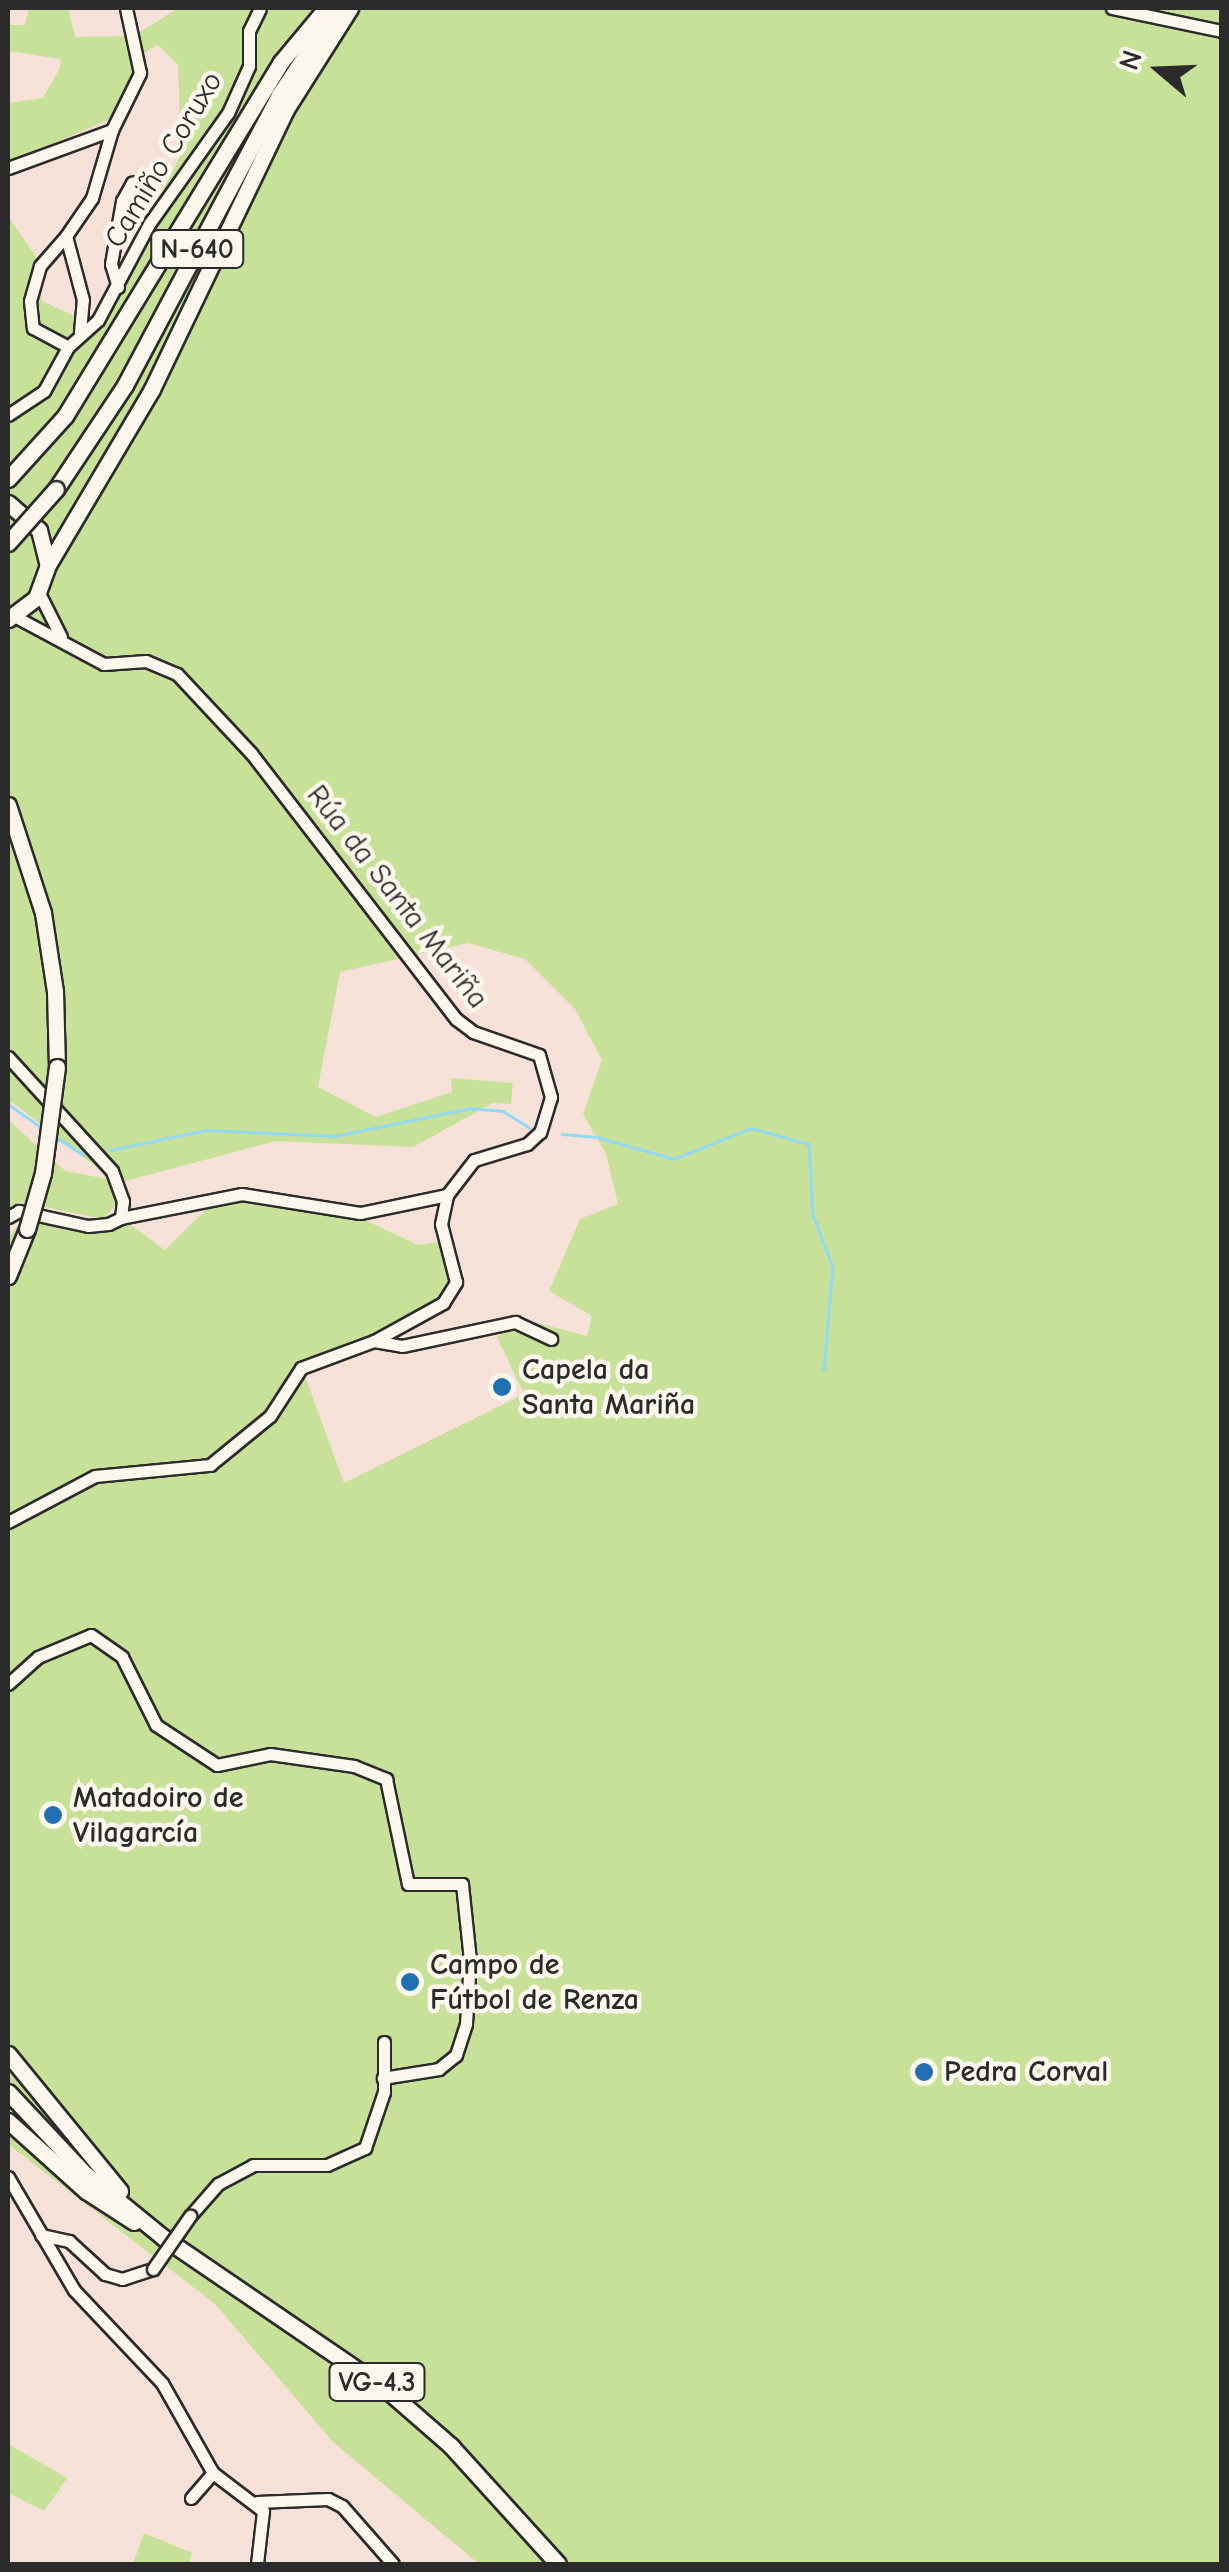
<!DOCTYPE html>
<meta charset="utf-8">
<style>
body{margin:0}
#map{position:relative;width:1229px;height:2572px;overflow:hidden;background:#f6e1d8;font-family:"Comic Neue",sans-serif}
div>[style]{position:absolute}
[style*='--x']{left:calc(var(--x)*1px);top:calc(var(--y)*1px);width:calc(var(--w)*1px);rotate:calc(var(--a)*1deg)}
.green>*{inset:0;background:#c7e198}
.stream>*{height:2.5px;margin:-1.25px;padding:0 1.25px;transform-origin:1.25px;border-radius:1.25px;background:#92d9f4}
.roads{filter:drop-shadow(2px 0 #2b2b2b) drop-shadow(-2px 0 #2b2b2b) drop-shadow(0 2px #2b2b2b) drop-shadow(0 -2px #2b2b2b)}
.minor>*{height:11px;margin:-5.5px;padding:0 5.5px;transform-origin:5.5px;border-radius:5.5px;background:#fbf7ec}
.highway>*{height:15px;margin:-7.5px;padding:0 7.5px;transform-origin:7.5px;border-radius:7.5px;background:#fbf7ec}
.bridges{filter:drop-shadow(2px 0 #2b2b2b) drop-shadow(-2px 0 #2b2b2b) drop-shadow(0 2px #2b2b2b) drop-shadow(0 -2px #2b2b2b)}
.minor-bridge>*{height:11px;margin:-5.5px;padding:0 5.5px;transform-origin:5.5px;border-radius:5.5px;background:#fbf7ec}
.highway-bridge>*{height:15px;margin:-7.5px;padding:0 7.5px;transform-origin:7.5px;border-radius:7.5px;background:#fbf7ec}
.dots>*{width:28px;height:28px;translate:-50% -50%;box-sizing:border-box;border:5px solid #fbf7ec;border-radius:50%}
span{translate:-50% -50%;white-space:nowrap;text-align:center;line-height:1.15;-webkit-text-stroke:9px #fbf7ec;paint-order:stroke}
.shield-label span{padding:2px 8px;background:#fbf7ec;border:2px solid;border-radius:8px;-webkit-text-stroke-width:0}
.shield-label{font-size:28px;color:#2b2b2b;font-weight:700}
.street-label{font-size:30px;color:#2b2b2b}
.poi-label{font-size:30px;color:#2b2b2b;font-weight:700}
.left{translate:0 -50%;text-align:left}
.frame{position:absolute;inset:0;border:10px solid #2b2b2b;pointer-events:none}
.north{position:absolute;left:1109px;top:20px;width:100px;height:100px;-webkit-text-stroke:8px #fbf7ec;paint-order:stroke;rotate:289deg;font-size:28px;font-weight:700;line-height:40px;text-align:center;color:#2b2b2b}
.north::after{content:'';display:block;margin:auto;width:35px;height:45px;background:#2b2b2b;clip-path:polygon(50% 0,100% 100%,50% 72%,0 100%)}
</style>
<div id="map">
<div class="green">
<i style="clip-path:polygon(29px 8px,68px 8px,75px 37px,133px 36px,179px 8px,1221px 8px,1221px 2564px,479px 2564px,333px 2442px,215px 2304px,8px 2144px,8px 1238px,18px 1225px,33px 1226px,44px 1214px,88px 1226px,121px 1218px,165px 1250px,219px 1197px,290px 1199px,363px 1219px,418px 1245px,444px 1241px,453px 1293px,374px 1341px,302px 1368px,344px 1483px,524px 1394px,497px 1337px,518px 1318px,587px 1336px,592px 1316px,549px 1291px,580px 1219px,618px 1204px,606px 1154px,583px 1114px,602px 1060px,575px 1009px,525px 959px,468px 943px,340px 972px,318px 1087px,376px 1117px,452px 1092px,451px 1078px,513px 1083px,511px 1104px,493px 1103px,413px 1147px,276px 1141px,118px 1183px,119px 1202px,103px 1219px,21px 1202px,8px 1208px,8px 1120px,65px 1171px,113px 1180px,12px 1102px,8px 1107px,8px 216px,38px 260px,42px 301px,78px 318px,98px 319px,181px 154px,178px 65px,158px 45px,139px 56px,115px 117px,8px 163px,8px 103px,43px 98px,60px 68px,61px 59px,8px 51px,8px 25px,25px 25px)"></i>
<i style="clip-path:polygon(8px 2444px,67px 2478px,44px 2511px,8px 2493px)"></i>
<i style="clip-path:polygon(144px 2533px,192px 2553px,189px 2564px,133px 2564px)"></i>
</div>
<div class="stream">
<i style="--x:8;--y:1104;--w:40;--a:34.9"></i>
<i style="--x:562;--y:1134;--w:35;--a:5"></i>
<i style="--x:597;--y:1137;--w:80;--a:15.9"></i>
<i style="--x:674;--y:1159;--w:83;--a:-21.9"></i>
<i style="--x:751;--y:1128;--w:60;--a:15.4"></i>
<i style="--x:809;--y:1144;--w:71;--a:86.8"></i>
<i style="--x:813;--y:1215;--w:56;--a:69"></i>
<i style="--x:833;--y:1267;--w:103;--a:95"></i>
<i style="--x:56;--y:1137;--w:33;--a:33"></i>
<i style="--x:110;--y:1150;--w:98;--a:-11.8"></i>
<i style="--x:206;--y:1130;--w:129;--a:2.7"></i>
<i style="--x:335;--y:1136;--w:138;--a:-11.7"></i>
<i style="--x:470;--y:1108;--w:33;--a:5"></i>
<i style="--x:503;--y:1111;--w:31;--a:32"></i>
</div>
<div class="roads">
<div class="minor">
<i style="--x:1112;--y:8;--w:112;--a:11.8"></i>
<i style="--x:8;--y:168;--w:111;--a:-20.1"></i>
<i style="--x:112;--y:130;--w:64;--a:-63.8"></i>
<i style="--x:140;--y:73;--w:66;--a:-102.2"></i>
<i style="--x:66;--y:236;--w:40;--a:131"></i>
<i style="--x:40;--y:266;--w:36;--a:106"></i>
<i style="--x:30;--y:301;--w:27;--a:84"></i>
<i style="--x:33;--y:328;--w:40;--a:28"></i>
<i style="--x:118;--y:287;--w:24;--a:-107"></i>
<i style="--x:111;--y:264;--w:64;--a:-80.1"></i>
<i style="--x:122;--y:201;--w:21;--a:-61"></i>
<i style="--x:132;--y:183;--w:18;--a:-13"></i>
<i style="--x:80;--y:332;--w:32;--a:-85"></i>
<i style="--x:83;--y:300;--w:66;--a:-104.9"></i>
<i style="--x:66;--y:236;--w:46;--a:-55.6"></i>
<i style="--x:92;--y:198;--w:71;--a:-73.6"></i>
<i style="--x:8;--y:415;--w:43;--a:-33.7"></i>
<i style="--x:44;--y:391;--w:50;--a:-61.4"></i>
<i style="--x:68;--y:347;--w:40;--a:-42"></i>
<i style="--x:98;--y:320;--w:109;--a:-62"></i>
<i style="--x:149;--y:224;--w:136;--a:-54.6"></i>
<i style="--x:228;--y:113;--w:51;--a:-65.9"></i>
<i style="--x:249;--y:66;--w:35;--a:-90"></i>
<i style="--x:249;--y:31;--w:25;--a:-64"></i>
<i style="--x:39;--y:593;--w:49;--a:63.4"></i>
<i style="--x:14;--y:616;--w:102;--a:28.1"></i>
<i style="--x:104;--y:664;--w:42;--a:-4.1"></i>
<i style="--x:146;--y:661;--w:34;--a:23"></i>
<i style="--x:177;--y:674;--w:108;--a:46.9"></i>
<i style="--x:251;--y:753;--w:336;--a:52.4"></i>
<i style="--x:456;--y:1019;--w:21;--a:37"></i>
<i style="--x:473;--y:1032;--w:70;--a:19.2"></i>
<i style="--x:539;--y:1055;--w:44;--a:74.1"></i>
<i style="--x:551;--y:1097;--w:37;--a:107"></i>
<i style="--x:540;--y:1132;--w:18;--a:137"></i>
<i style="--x:527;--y:1144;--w:55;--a:163.2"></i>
<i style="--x:474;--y:1160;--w:44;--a:127.6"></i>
<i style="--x:8;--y:1057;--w:154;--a:47.6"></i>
<i style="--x:112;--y:1171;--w:32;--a:70"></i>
<i style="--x:123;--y:1201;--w:17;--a:97"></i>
<i style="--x:121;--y:1218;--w:14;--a:155"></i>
<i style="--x:108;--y:1224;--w:20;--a:174"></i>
<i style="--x:88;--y:1226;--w:71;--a:-167.7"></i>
<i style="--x:19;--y:1211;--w:13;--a:151"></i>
<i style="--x:374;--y:1341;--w:28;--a:10"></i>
<i style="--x:402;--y:1346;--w:116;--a:-12"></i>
<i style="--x:515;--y:1322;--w:40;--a:25"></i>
<i style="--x:8;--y:1522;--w:98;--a:-27.9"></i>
<i style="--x:95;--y:1476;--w:116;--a:-5.5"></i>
<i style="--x:210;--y:1465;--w:77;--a:-39.2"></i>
<i style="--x:270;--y:1416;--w:57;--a:-57.1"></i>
<i style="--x:301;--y:1368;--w:78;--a:-20.3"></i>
<i style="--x:374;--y:1341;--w:79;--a:-28.8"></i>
<i style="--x:443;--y:1303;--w:25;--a:-58"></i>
<i style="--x:456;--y:1282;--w:60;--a:-104.5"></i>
<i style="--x:441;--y:1224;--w:30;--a:-78"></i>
<i style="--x:447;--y:1195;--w:89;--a:168.3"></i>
<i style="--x:360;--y:1213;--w:120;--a:-170.9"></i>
<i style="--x:242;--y:1194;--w:123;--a:168.8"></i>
<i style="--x:8;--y:1684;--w:40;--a:-42"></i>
<i style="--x:38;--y:1657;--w:57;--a:-22.5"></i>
<i style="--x:91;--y:1635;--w:38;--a:35"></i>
<i style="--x:122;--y:1657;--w:76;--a:63.4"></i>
<i style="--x:156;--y:1725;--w:73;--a:33.3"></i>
<i style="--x:217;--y:1765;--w:54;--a:-11.7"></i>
<i style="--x:270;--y:1754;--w:85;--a:8.1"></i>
<i style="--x:354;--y:1766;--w:35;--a:22"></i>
<i style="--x:386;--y:1779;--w:107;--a:78.2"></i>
<i style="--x:408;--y:1884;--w:54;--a:0"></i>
<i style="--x:462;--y:1884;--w:76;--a:84"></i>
<i style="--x:470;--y:1960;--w:64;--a:93.6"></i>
<i style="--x:466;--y:2024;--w:33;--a:108"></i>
<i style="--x:456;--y:2055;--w:22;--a:141"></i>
<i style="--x:439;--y:2069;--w:57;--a:170.9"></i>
<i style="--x:8;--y:2177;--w:131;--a:59.7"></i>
<i style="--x:74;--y:2290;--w:128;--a:46.6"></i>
<i style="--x:162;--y:2383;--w:103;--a:60.5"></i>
<i style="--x:213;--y:2473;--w:63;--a:37.2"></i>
<i style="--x:263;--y:2511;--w:53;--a:96.5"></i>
<i style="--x:190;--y:2216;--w:43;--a:-48.8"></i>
<i style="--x:218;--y:2184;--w:40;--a:-28"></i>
<i style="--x:253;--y:2165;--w:74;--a:0"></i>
<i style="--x:327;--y:2165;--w:42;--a:-24.1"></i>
<i style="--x:365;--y:2148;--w:59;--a:-71.3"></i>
<i style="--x:384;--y:2092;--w:50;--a:-90"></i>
<i style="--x:41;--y:2235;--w:29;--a:12"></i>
<i style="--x:69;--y:2241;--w:49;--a:42.5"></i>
<i style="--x:105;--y:2274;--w:18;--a:16"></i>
<i style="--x:122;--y:2279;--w:33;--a:-18"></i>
<i style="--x:191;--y:2498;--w:33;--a:-49"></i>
<i style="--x:257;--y:2502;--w:71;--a:-2.4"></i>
<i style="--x:328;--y:2499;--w:16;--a:27"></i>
<i style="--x:342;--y:2506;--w:77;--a:48.7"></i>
</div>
<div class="highway">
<i style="--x:8;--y:479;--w:85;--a:-47.9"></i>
<i style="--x:65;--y:416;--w:415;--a:-58.6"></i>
<i style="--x:281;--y:62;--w:70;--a:-50.2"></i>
<i style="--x:56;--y:489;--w:125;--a:-56.4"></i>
<i style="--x:125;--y:385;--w:328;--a:-62"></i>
<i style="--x:279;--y:95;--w:105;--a:-56.3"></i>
<i style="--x:8;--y:503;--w:41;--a:41.1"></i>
<i style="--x:39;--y:530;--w:36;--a:76"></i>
<i style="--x:48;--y:565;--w:35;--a:110"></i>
<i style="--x:36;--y:598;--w:35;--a:143"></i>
<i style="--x:48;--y:565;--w:204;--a:-59.4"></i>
<i style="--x:152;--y:389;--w:308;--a:-64.4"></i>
<i style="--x:285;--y:111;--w:122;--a:-57.7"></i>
<i style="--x:8;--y:805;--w:114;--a:72"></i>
<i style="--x:43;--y:913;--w:79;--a:81.3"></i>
<i style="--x:55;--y:991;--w:76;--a:88.5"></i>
<i style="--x:8;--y:1276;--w:51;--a:-68"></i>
<i style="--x:8;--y:2054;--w:177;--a:50.7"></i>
<i style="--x:8;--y:2092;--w:110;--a:46.8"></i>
<i style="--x:83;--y:2172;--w:104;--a:39.2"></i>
<i style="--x:164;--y:2238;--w:271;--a:34.3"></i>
<i style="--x:388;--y:2391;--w:84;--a:41.1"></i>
<i style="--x:451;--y:2446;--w:159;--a:47.8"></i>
<i style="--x:8;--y:2121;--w:105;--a:41.9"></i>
<i style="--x:86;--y:2191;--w:57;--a:32.9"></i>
</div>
</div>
<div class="bridges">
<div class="minor-bridge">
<i style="--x:153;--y:2269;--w:65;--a:-55.1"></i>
</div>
<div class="highway-bridge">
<i style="--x:8;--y:543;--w:72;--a:-48.4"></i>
<i style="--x:27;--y:1229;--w:58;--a:-74.1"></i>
<i style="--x:43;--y:1173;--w:107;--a:-82.5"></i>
</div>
</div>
<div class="dots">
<i style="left:502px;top:1387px;background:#1f6fb2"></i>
<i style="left:53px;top:1815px;background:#1f6fb2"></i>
<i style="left:410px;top:1982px;background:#1f6fb2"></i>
<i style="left:924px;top:2072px;background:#1f6fb2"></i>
</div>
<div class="shield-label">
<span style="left:197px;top:249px">N-640</span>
<span style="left:377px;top:2382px">VG-4.3</span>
</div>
<div class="street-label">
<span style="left:164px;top:160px;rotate:-59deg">Camiño Coruxo</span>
<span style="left:397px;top:897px;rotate:52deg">Rúa da Santa Mariña</span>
</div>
<div class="poi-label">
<span class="left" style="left:522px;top:1387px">Capela da<br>Santa Mariña</span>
<span class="left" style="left:73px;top:1815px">Matadoiro de<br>Vilagarcía</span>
<span class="left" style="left:430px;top:1982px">Campo de<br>Fútbol de Renza</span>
<span class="left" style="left:944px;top:2072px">Pedra Corval</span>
</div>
<div class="frame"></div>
<div class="north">N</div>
</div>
